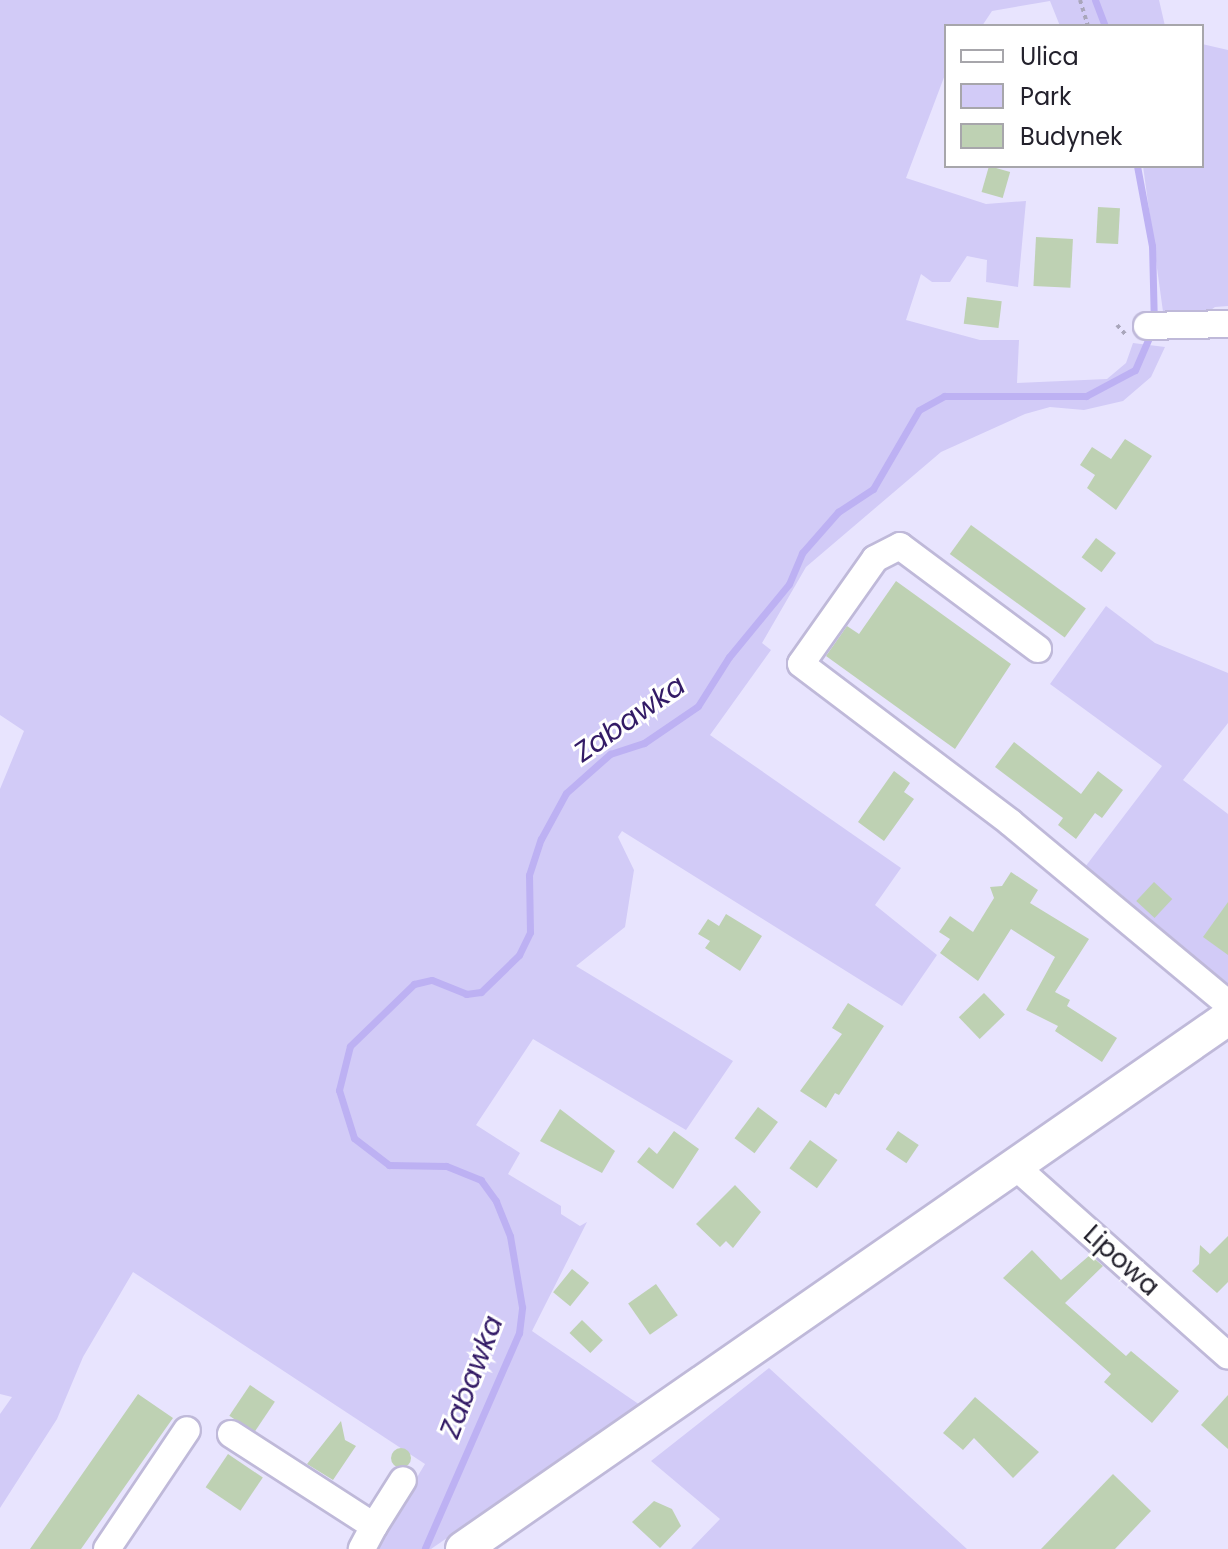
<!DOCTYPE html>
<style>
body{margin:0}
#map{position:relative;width:1228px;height:1549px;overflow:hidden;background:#e8e4fe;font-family:Poppins,sans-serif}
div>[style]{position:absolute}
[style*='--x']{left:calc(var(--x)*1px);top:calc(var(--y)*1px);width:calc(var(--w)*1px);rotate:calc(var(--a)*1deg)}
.green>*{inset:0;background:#d2cbf7}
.stream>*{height:7px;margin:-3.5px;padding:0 3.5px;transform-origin:3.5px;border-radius:3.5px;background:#bdb1f3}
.building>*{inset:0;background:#bed1b3;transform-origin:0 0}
.round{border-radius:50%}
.path>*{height:4px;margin-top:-2px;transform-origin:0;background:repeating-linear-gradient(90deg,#a9a6bb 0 4px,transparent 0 8px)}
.roads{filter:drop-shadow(2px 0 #bfb9d9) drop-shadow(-2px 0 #bfb9d9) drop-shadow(0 2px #bfb9d9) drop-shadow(0 -2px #bfb9d9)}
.minor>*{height:26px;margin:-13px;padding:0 13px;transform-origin:13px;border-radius:13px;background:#fff}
.major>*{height:34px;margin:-17px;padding:0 17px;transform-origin:17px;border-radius:17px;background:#fff}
span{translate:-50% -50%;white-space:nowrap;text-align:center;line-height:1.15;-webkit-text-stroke:6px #fff;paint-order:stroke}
.street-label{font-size:26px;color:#23212c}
.water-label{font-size:28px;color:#331b66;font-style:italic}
.legend{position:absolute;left:944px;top:24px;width:260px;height:144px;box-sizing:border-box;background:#fff;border:2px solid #a7a6ab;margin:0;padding:10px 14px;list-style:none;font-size:24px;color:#23212c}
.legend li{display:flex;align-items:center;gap:16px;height:40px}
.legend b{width:40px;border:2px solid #a7a6ab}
</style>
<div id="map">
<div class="green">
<i style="clip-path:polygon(0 0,1159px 0,1165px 26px,1060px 26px,1050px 1px,992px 11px,982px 26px,946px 26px,946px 72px,906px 178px,986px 204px,1026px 201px,1018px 287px,986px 282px,987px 260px,967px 256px,950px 282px,932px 282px,921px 274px,906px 320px,980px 340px,1019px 340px,1017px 383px,1107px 379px,1126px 363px,1133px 343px,1165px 347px,1151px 377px,1123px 401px,1084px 410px,1050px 407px,1025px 414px,941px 452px,806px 567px,762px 643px,771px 650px,710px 735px,901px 868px,875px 905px,937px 955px,902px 1006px,622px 831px,618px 837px,634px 870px,625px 927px,576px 966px,733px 1061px,686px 1130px,533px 1039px,476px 1125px,520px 1153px,508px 1174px,561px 1206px,561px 1214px,580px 1226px,587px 1222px,532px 1331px,640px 1405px,431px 1549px,374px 1549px,425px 1464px,133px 1272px,83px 1357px,57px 1419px,0 1508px,0 1414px,12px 1397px,0 1394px,0 789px,24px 731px,0 715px)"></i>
<i style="clip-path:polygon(1202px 44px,1228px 50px,1228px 306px,1215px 307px,1198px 319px,1164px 319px,1143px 166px,1202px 166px)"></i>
<i style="clip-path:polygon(1106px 606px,1155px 643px,1228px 673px,1228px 723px,1183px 780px,1228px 814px,1228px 987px,1082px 871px,1162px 766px,1050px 684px)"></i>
<i style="clip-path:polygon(769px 1368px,967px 1549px,691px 1549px,720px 1519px,651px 1461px)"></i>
</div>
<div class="stream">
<i style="--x:1095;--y:0;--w:28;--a:69"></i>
<i style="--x:425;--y:1548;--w:235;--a:-66.4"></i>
<i style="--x:519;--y:1333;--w:26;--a:-83"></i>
<i style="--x:522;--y:1307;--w:72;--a:-99.6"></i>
<i style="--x:510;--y:1236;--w:38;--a:-112"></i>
<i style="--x:496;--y:1201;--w:26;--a:-126"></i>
<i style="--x:481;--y:1180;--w:38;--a:-158"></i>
<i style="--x:446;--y:1166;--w:57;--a:-179"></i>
<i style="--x:389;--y:1165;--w:44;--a:-142.4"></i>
<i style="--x:354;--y:1138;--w:50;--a:-107.4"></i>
<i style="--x:339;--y:1090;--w:45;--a:-76"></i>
<i style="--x:350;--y:1046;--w:89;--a:-44.1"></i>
<i style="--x:414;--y:984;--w:18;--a:-13"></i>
<i style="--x:432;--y:980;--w:37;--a:22"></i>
<i style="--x:466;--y:994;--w:15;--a:-8"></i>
<i style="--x:481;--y:992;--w:53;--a:-44.2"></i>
<i style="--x:519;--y:955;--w:25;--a:-64"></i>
<i style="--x:530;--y:932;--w:57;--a:-91"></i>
<i style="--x:529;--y:875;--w:38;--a:-72"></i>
<i style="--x:541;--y:839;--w:52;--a:-61.5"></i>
<i style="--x:566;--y:793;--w:59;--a:-41.6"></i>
<i style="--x:610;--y:754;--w:36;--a:-18"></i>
<i style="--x:644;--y:743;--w:65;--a:-34.4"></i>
<i style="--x:698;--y:706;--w:58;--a:-57.7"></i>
<i style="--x:729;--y:657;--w:94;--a:-50.6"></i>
<i style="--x:789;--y:584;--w:34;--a:-67"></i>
<i style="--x:802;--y:553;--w:55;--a:-48.7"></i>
<i style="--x:838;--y:512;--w:42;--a:-33.3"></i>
<i style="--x:873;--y:489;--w:91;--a:-59.8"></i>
<i style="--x:919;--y:410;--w:29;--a:-29"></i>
<i style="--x:944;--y:396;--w:142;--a:0"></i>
<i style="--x:1086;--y:396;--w:55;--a:-28"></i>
<i style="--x:1135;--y:370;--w:48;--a:-66.6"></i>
<i style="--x:1154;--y:326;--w:80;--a:-91.4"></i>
<i style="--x:1152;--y:246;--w:81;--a:-100.6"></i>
</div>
<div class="building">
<i style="left:989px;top:166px;width:22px;height:27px;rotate:16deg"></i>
<i style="left:1098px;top:207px;width:22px;height:36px;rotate:3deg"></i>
<i style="left:1036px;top:237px;width:37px;height:49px;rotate:3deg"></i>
<i style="left:967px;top:297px;width:35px;height:27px;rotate:7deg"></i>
<i style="clip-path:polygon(1125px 439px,1152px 456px,1116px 510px,1087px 488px,1095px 475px,1080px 465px,1092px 447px,1111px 459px)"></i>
<i style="left:971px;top:525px;width:142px;height:36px;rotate:36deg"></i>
<i style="left:1096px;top:538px;width:25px;height:24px;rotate:37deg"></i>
<i style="clip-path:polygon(896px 581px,1011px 664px,955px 749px,826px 656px,847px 626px,859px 634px)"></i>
<i style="clip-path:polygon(1014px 742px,1081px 794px,1098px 771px,1123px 790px,1102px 818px,1095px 813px,1076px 839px,1058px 825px,1063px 818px,995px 767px)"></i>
<i style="clip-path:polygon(894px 771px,910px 783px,904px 792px,914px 799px,884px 841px,858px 822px)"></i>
<i style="clip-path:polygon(1011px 872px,1038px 890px,1030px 903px,1089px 939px,1055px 992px,1070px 1000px,1067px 1006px,1117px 1038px,1102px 1062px,1055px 1031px,1058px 1026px,1026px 1010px,1055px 957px,1011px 929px,978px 981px,940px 953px,950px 939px,939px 932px,950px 916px,973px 932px,994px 898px,990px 887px,1002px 886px)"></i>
<i style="left:1154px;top:882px;width:25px;height:26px;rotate:43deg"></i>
<i style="clip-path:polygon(1228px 902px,1228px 955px,1203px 937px)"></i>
<i style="clip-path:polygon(726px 914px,762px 936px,740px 971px,705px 948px,710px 941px,698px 934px,708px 919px,719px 926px)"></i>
<i style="left:984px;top:993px;width:30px;height:35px;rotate:46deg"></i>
<i style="clip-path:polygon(848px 1003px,884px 1026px,839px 1095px,835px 1093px,826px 1108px,800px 1091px,842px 1034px,832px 1028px)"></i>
<i style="left:758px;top:1107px;width:25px;height:39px;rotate:37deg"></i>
<i style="clip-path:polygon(560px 1109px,615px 1151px,602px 1173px,540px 1141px)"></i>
<i style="clip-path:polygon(674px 1131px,699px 1149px,673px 1189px,637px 1162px,649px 1147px,657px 1154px)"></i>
<i style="left:898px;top:1131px;width:25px;height:22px;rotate:34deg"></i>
<i style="left:810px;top:1140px;width:34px;height:35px;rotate:36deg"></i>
<i style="clip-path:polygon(735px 1185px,761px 1212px,733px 1248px,726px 1241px,720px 1247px,696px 1224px)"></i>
<i style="clip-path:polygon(1228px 1236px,1228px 1282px,1217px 1293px,1192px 1271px,1199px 1264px,1200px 1245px,1210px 1254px)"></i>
<i style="clip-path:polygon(1032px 1250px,1061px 1280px,1090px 1255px,1103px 1266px,1065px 1303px,1126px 1356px,1131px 1351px,1179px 1391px,1152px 1423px,1104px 1382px,1111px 1374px,1003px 1278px)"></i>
<i style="left:572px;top:1269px;width:22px;height:30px;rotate:39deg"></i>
<i style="left:656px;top:1284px;width:38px;height:34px;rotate:55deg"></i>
<i style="left:582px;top:1320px;width:29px;height:18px;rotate:44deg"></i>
<i style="left:250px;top:1385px;width:30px;height:37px;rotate:34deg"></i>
<i style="clip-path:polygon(138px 1394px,173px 1418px,161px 1435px,81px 1549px,30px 1549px)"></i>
<i style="clip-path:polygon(1228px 1395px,1228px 1449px,1201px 1425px)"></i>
<i style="clip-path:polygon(975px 1397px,1039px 1452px,1013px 1478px,974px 1438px,963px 1450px,943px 1433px)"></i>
<i style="clip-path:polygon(341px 1421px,345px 1440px,356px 1446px,333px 1480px,307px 1464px)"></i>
<i class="round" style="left:391px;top:1448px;width:20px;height:20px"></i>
<i style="left:228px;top:1454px;width:42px;height:40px;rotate:34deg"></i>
<i style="clip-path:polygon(1113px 1474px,1151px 1511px,1115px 1549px,1041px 1549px)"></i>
<i style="clip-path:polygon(654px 1501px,672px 1509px,681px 1526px,660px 1548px,632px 1522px)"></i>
</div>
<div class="path">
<i style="--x:1080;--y:0;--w:27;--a:73"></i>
<i style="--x:1117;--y:325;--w:12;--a:48"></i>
</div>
<div class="roads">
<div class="minor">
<i style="--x:1147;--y:326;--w:81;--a:-1.4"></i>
<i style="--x:1038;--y:649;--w:172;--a:-143.3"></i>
<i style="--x:900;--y:546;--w:28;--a:153"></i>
<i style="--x:875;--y:559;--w:128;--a:125.2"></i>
<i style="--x:801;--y:664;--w:263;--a:37.1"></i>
<i style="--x:1011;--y:823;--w:283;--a:39.8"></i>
<i style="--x:1015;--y:1166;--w:285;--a:41.7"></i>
<i style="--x:231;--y:1434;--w:170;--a:32.8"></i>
<i style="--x:374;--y:1526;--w:26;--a:118"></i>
<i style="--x:374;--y:1526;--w:54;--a:-57.8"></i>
<i style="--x:107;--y:1549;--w:143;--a:-56.1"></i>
</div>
<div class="major">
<i style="--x:463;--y:1549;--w:931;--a:-34.77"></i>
</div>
</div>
<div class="street-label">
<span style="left:1121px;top:1261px;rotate:42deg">Lipowa</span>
</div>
<div class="water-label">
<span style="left:630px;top:719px;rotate:-35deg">Zabawka</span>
<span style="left:472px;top:1377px;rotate:-69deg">Zabawka</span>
</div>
<ul class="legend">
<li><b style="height:10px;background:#fff"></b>Ulica</li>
<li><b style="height:22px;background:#d2cbf7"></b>Park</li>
<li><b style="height:22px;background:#bed1b3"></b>Budynek</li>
</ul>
</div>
